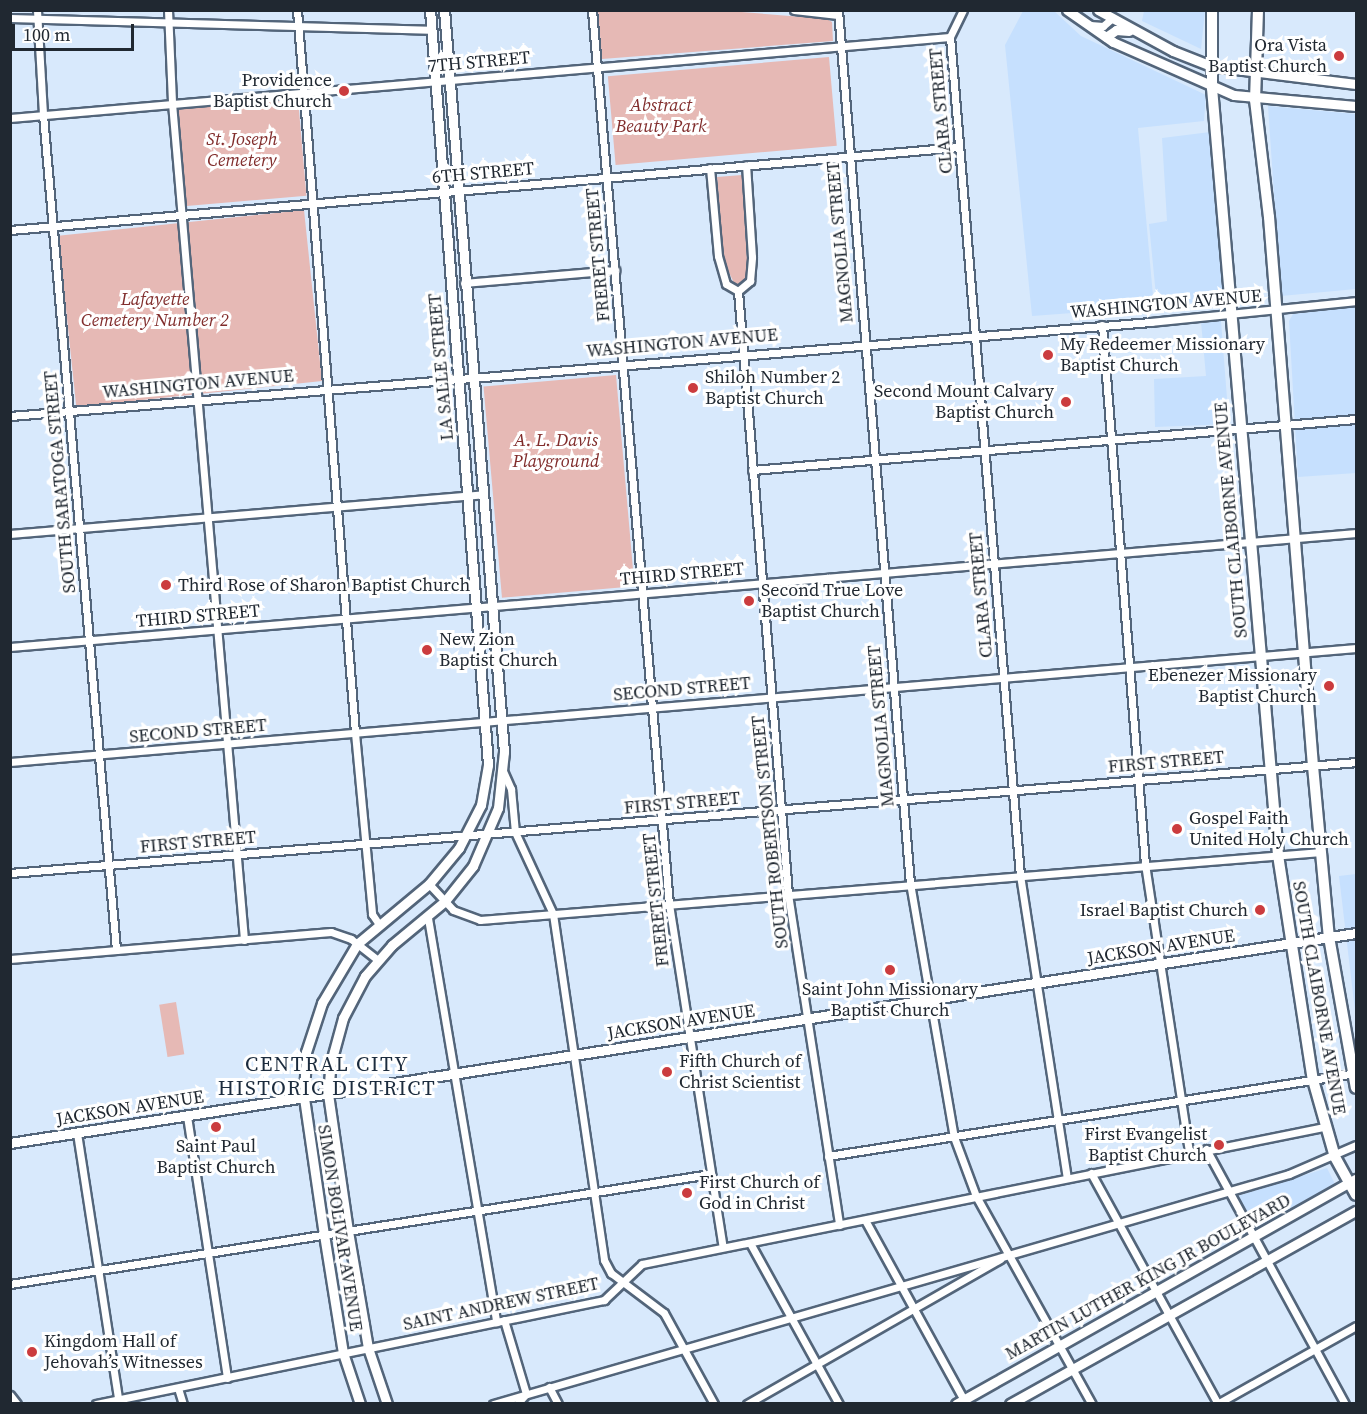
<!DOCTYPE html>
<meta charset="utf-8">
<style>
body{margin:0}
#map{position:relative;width:1367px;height:1414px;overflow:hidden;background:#d8e9fc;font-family:"Source Serif 4",serif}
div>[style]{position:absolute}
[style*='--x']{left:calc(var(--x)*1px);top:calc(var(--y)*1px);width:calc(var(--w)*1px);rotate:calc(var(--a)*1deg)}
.built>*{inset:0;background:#c6e0fe}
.green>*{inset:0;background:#e6b9b5;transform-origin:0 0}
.roads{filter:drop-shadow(2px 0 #53657a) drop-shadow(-2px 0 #53657a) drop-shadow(0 2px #53657a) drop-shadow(0 -2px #53657a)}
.street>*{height:7px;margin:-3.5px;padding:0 3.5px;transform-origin:3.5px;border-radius:3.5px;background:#fff}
.secondary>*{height:9px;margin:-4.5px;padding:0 4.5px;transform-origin:4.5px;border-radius:4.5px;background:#fff}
.primary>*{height:10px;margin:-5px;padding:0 5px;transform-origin:5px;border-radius:5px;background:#fff}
.dots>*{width:16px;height:16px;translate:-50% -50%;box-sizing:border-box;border:3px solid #fff;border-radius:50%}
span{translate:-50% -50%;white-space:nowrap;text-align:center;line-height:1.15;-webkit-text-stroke:6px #fff;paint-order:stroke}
.poi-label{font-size:18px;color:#202831}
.right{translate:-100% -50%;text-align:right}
.left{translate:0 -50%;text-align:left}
.street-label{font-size:18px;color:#202831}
.park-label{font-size:18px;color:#812d2c;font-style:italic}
.quarter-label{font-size:21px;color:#1c2c3e;letter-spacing:1.5px}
.frame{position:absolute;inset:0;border:12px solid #202831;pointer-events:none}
.scale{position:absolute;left:12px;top:24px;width:122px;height:27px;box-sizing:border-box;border:3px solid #202831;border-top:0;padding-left:8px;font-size:18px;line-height:21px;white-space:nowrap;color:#202831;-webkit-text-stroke:4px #fff;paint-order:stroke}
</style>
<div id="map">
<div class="built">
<i style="clip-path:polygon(1023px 11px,1054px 11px,1081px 36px,1206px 95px,1204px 121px,1138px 128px,1154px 307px,1032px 316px,1005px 45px)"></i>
<i style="clip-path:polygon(1144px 11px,1205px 11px,1201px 49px,1142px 21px)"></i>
<i style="clip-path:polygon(1268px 106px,1356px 114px,1356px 289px,1281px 296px)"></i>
<i style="clip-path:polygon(1210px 132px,1225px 299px,1157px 306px,1149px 224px,1167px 221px,1162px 138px)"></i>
<i style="clip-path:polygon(1356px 307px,1356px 473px,1298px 477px,1289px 321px,1293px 314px)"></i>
<i style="clip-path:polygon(1221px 321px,1229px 424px,1155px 427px,1154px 379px,1206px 376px,1201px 322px)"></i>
<i style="clip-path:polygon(1356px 874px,1356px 1019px,1339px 876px)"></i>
<i style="clip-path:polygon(1327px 1168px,1336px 1186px,1255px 1227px,1238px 1196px)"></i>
</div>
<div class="green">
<i style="clip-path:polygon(729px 11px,827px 19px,832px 22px,833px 41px,602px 59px,598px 11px)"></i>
<i style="left:829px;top:57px;width:89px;height:222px;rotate:85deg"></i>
<i style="left:298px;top:99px;width:97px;height:126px;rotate:85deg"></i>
<i style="clip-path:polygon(742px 175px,747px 260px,746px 279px,742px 286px,735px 285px,724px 262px,717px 177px)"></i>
<i style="left:304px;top:210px;width:172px;height:247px;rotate:84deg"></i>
<i style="left:616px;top:375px;width:212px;height:133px;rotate:85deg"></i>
<i style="left:176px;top:1002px;width:53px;height:17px;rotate:81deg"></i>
</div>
<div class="roads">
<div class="street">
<i style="--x:37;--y:10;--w:105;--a:86.7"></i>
<i style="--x:43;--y:115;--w:838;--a:85"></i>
<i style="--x:168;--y:10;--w:93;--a:87.5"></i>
<i style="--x:172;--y:103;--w:840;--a:85.08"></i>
<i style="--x:297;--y:10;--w:725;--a:85.41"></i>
<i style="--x:355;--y:733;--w:182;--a:84.6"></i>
<i style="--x:372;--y:914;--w:11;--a:56"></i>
<i style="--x:592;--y:10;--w:897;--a:85.08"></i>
<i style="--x:669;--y:904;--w:347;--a:81.1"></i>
<i style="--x:794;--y:10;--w:44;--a:6.5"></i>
<i style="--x:838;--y:10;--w:876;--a:85.29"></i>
<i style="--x:910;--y:883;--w:258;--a:80.2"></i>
<i style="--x:954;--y:1137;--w:63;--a:69.6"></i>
<i style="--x:976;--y:1196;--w:238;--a:60.9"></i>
<i style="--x:963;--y:10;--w:30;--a:116"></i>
<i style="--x:950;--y:37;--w:841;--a:85.23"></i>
<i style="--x:1020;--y:875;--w:306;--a:81.2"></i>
<i style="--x:10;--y:18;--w:419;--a:1.6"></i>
<i style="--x:1090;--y:25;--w:13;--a:4"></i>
<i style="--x:1103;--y:26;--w:11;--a:-41"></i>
<i style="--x:10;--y:118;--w:943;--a:-4.93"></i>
<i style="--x:710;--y:168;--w:88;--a:84.8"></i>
<i style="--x:718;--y:256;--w:29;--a:74"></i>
<i style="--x:726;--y:284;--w:14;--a:30"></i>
<i style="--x:738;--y:291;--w:16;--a:-40"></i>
<i style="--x:750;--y:281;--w:24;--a:-85"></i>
<i style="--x:752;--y:257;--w:92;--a:-93.7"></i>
<i style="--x:10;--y:230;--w:952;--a:-5"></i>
<i style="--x:464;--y:283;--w:152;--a:-4.9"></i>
<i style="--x:738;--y:291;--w:605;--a:85.26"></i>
<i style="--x:788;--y:894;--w:335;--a:81.2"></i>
<i style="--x:1102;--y:325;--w:541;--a:85.44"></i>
<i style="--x:1145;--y:864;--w:291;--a:81.3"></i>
<i style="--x:10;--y:416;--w:1145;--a:-4.71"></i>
<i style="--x:1151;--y:322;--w:206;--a:-5.8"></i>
<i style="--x:752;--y:470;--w:606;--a:-4.83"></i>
<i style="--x:10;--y:534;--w:475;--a:-4.8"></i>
<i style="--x:10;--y:647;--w:1351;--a:-4.84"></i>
<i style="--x:10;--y:762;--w:1351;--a:-4.84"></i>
<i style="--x:503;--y:771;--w:20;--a:66"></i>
<i style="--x:511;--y:789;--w:43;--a:84.7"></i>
<i style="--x:515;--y:832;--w:90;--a:65.1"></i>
<i style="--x:553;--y:914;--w:350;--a:81.6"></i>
<i style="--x:604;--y:1260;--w:15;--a:62"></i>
<i style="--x:611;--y:1273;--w:66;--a:37"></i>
<i style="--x:664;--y:1313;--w:104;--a:61.2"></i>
<i style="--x:10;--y:873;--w:1351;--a:-4.71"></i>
<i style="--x:429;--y:884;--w:35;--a:47"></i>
<i style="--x:453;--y:910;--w:29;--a:20"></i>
<i style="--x:480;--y:920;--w:844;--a:-4.62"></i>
<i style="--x:428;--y:918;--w:410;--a:80.4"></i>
<i style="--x:10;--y:959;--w:322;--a:-4.8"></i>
<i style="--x:331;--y:932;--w:21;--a:19"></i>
<i style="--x:351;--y:939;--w:34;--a:38"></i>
<i style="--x:187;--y:1116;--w:265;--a:81.3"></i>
<i style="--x:77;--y:1133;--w:269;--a:81.2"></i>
<i style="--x:1206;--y:1149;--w:290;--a:61.4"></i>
<i style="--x:828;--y:1156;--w:534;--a:-8.93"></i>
<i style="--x:1091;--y:1173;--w:264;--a:61.2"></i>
<i style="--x:865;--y:1220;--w:210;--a:61.2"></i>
<i style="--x:750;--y:1243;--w:184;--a:61.1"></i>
<i style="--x:10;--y:1284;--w:709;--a:-8.93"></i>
<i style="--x:504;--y:1320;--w:77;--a:73.4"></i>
<i style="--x:526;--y:1394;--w:13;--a:132"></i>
<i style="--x:549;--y:1387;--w:19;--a:62"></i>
<i style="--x:178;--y:1388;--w:17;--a:73"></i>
<i style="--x:10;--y:1395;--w:11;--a:52"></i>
<i style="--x:96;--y:1404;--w:519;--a:-11.57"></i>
<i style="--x:604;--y:1300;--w:52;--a:-43.5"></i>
<i style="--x:642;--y:1264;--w:696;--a:-11.36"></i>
<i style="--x:493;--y:1404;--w:829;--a:-16.12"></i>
<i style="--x:1289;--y:1174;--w:73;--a:-23.4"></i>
<i style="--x:747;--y:1404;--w:292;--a:-29.8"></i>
<i style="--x:1217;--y:1404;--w:159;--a:-29.3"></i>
</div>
<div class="secondary">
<i style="--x:1067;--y:10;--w:56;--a:34.8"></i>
<i style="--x:1113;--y:42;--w:132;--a:23.7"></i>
<i style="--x:1234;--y:95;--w:122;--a:5.2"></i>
<i style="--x:1098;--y:10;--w:85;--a:28.7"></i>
<i style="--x:1173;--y:51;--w:41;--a:21.5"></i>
<i style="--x:1211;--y:66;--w:146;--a:7.1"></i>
<i style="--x:1106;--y:37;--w:12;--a:-35"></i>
<i style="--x:1116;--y:30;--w:13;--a:4"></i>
<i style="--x:10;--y:1143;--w:1362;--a:-8.87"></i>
<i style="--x:360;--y:1404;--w:54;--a:-108.4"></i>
<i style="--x:343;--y:1353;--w:120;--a:-99.1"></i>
<i style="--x:324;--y:1235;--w:138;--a:-98.3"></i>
<i style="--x:304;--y:1098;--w:46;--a:-87.5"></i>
<i style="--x:306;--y:1052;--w:52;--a:-71.9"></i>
<i style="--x:322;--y:1003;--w:69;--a:-59.3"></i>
<i style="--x:357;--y:944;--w:94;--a:-39.8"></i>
<i style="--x:429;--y:884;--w:47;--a:-50.2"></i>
<i style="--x:459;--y:848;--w:48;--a:-62.9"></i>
<i style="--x:481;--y:805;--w:41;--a:-80.1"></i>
<i style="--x:488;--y:765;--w:757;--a:-94.39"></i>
<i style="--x:387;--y:1404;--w:59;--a:-108.7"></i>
<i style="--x:368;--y:1348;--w:119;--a:-99.7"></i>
<i style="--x:348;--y:1231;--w:138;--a:-98.3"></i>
<i style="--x:328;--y:1094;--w:32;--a:-85"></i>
<i style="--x:331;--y:1062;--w:46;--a:-74.7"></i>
<i style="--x:343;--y:1018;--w:47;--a:-62.4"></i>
<i style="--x:365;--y:976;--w:41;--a:-48.9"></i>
<i style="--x:392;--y:945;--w:69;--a:-39.7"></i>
<i style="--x:445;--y:901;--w:45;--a:-51.3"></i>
<i style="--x:473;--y:866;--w:63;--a:-66.7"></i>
<i style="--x:498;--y:808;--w:56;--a:-83.9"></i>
<i style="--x:504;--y:752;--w:744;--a:-94.62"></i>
<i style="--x:956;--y:1404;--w:459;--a:-29.4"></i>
<i style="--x:1010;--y:1404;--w:396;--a:-29.2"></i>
</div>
<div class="primary">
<i style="--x:1212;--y:10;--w:78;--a:90"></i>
<i style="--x:1212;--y:88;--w:770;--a:85.08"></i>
<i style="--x:1278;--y:855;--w:228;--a:81.2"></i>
<i style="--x:1313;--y:1080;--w:80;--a:74.1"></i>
<i style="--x:1335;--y:1157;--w:43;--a:61.1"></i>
<i style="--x:1258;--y:10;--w:90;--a:91.9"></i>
<i style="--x:1255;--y:100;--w:118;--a:83.2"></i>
<i style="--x:1269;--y:217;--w:551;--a:85.42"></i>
<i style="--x:1313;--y:766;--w:172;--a:84.7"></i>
<i style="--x:1329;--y:937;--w:153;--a:79.9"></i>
</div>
</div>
<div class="dots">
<i style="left:1339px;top:56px;background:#cb3c3e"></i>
<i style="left:344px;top:91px;background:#cb3c3e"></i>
<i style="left:1048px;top:355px;background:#cb3c3e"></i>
<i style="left:693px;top:388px;background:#cb3c3e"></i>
<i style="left:1066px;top:402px;background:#cb3c3e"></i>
<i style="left:166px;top:585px;background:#cb3c3e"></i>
<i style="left:749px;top:601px;background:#cb3c3e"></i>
<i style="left:427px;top:650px;background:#cb3c3e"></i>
<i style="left:1329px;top:686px;background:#cb3c3e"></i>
<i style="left:1177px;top:829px;background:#cb3c3e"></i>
<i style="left:1260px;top:910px;background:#cb3c3e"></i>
<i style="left:890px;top:970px;background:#cb3c3e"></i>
<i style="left:667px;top:1072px;background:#cb3c3e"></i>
<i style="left:216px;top:1127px;background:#cb3c3e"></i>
<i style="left:1219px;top:1145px;background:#cb3c3e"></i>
<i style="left:687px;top:1193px;background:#cb3c3e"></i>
<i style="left:32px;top:1352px;background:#cb3c3e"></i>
</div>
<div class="poi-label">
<span class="right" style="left:1327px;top:56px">Ora Vista<br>Baptist Church</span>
<span class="right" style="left:332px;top:91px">Providence<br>Baptist Church</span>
<span class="left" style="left:1060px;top:355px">My Redeemer Missionary<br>Baptist Church</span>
<span class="left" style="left:705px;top:388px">Shiloh Number 2<br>Baptist Church</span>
<span class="right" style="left:1054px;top:402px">Second Mount Calvary<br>Baptist Church</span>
<span class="left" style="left:178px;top:585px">Third Rose of Sharon Baptist Church</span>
<span class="left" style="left:761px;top:601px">Second True Love<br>Baptist Church</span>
<span class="left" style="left:439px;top:650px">New Zion<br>Baptist Church</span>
<span class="right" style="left:1317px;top:686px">Ebenezer Missionary<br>Baptist Church</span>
<span class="left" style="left:1189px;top:829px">Gospel Faith<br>United Holy Church</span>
<span class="right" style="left:1248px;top:910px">Israel Baptist Church</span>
<span style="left:890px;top:1000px">Saint John Missionary<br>Baptist Church</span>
<span class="left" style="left:679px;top:1072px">Fifth Church of<br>Christ Scientist</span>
<span class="right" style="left:1207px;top:1145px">First Evangelist<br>Baptist Church</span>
<span style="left:216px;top:1157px">Saint Paul<br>Baptist Church</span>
<span class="left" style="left:699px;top:1193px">First Church of<br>God in Christ</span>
<span class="left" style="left:44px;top:1352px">Kingdom Hall of<br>Jehovah’s Witnesses</span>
</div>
<div class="street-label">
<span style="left:479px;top:62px;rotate:-5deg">7TH STREET</span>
<span style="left:941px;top:111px;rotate:-95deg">CLARA STREET</span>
<span style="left:483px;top:173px;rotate:-5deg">6TH STREET</span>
<span style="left:840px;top:242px;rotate:-95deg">MAGNOLIA STREET</span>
<span style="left:598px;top:255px;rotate:-95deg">FRERET STREET</span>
<span style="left:1166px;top:304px;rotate:-5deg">WASHINGTON AVENUE</span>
<span style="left:682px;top:343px;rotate:-5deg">WASHINGTON AVENUE</span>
<span style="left:441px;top:367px;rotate:-95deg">LA SALLE STREET</span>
<span style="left:198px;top:384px;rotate:-5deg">WASHINGTON AVENUE</span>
<span style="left:60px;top:482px;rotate:-95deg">SOUTH SARATOGA STREET</span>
<span style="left:1231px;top:520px;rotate:-95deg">SOUTH CLAIBORNE AVENUE</span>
<span style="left:682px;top:574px;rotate:-5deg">THIRD STREET</span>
<span style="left:981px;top:595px;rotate:-95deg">CLARA STREET</span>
<span style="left:198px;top:616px;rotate:-5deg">THIRD STREET</span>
<span style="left:682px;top:689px;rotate:-5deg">SECOND STREET</span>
<span style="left:881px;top:726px;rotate:-95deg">MAGNOLIA STREET</span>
<span style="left:198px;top:731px;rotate:-5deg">SECOND STREET</span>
<span style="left:1166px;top:762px;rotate:-5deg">FIRST STREET</span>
<span style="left:682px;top:803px;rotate:-5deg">FIRST STREET</span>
<span style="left:770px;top:832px;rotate:-96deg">SOUTH ROBERTSON STREET</span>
<span style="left:198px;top:842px;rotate:-5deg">FIRST STREET</span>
<span style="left:656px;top:900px;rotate:-96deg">FRERET STREET</span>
<span style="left:1161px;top:947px;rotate:-9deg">JACKSON AVENUE</span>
<span style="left:1319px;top:998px;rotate:80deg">SOUTH CLAIBORNE AVENUE</span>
<span style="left:681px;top:1022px;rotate:-9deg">JACKSON AVENUE</span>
<span style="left:130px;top:1108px;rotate:-9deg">JACKSON AVENUE</span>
<span style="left:340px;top:1228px;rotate:81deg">SIMON BOLIVAR AVENUE</span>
<span style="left:1148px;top:1277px;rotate:-29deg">MARTIN LUTHER KING JR BOULEVARD</span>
<span style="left:501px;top:1304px;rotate:-12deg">SAINT ANDREW STREET</span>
</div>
<div class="park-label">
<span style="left:661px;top:116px">Abstract<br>Beauty Park</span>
<span style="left:242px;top:150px">St. Joseph<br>Cemetery</span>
<span style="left:155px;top:310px">Lafayette<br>Cemetery Number 2</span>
<span style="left:556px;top:451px">A. L. Davis<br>Playground</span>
</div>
<div class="quarter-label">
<span style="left:327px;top:1076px">CENTRAL CITY<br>HISTORIC DISTRICT</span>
</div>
<div class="frame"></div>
<div class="scale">100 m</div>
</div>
